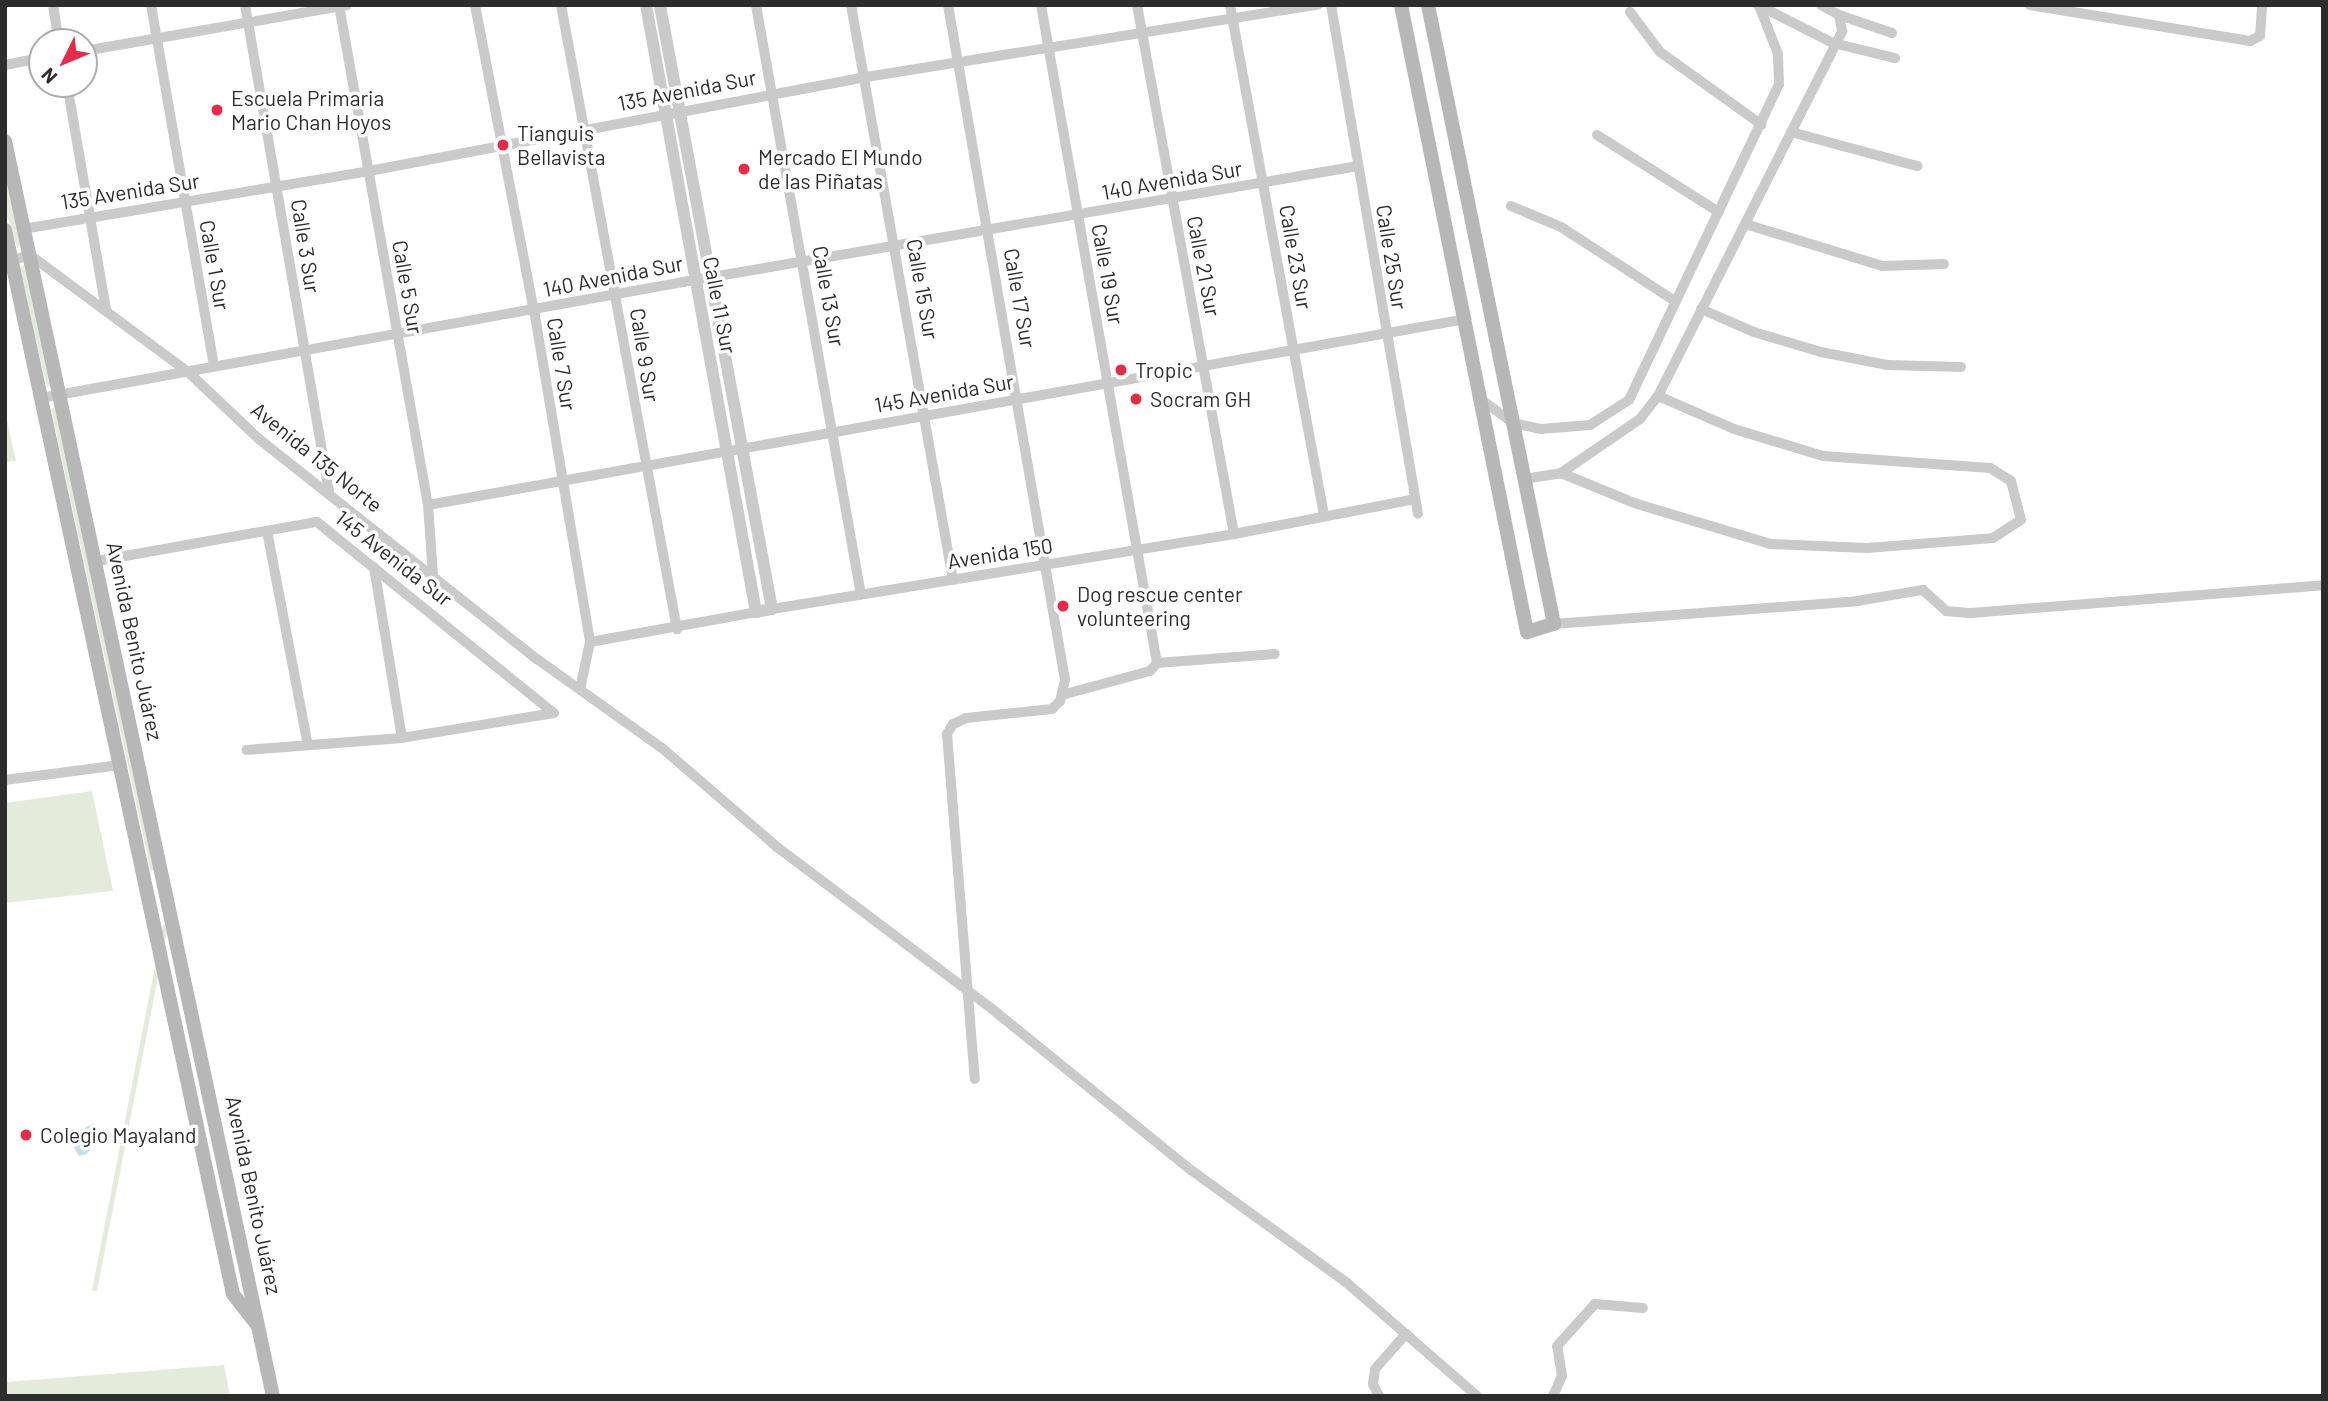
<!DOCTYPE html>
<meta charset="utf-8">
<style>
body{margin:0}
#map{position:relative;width:2328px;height:1401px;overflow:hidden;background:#fff;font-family:Barlow,sans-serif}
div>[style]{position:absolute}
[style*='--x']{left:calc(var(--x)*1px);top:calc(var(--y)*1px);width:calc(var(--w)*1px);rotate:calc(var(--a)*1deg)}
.green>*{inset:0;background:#e4ebda;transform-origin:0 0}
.water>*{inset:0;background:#c5e0ec}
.minor>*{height:10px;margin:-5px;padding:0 5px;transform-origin:5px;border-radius:5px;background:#cacaca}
.tertiary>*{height:12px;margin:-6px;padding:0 6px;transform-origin:6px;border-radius:6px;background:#cacaca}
.secondary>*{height:14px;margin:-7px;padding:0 7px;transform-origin:7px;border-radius:7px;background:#b7b7b7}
.dots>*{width:19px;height:19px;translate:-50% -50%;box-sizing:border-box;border:4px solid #fff;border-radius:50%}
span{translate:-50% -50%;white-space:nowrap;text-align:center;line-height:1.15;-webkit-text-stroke:7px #fff;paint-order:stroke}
.street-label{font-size:21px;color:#2d2d2d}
.poi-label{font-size:21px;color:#2d2d2d}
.left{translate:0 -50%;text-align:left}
.frame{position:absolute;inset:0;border:7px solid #2d2d2d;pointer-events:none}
.north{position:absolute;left:28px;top:28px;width:70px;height:70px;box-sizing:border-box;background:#fff;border:2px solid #ababab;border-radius:50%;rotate:227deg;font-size:19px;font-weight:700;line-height:28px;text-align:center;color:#2d2d2d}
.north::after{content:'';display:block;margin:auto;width:24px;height:32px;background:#e92a46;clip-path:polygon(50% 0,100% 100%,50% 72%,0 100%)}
</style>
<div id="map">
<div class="green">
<i style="clip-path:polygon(5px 166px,22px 244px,17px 247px,5px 210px)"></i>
<i style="clip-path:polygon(25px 264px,51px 386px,47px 387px,18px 269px)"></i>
<i style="clip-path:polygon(56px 406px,155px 868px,151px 872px,51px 409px)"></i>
<i style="clip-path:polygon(5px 412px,16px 461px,5px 462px)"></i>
<i style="clip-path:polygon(92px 791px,113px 891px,5px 903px,5px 803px)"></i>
<i style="left:163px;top:925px;width:5px;height:372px;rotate:11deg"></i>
<i style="clip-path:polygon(224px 1365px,230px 1396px,5px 1396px,5px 1382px)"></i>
</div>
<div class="water">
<i style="clip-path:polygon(93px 1124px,100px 1132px,87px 1154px,79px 1156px,74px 1148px,86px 1127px)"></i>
</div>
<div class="minor">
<i style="--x:53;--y:5;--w:37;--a:81"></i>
<i style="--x:151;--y:5;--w:366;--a:80.1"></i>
<i style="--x:245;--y:5;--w:494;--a:80.2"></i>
<i style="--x:339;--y:5;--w:508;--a:79.91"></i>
<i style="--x:428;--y:505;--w:70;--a:85.9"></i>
<i style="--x:475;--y:5;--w:311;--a:79.1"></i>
<i style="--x:534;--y:310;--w:337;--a:80.4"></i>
<i style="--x:590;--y:642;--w:48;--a:102"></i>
<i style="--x:561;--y:5;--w:635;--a:79.47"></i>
<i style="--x:756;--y:5;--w:599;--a:79.91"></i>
<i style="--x:851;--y:5;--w:584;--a:79.94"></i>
<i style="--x:948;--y:5;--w:685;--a:80.17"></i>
<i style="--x:1065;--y:680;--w:22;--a:103"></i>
<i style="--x:1060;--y:701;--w:11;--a:135"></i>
<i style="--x:1052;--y:709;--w:86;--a:174"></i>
<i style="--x:966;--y:718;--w:14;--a:155"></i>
<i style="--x:953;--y:724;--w:12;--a:121"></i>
<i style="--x:947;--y:734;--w:346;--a:85.4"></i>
<i style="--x:1041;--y:5;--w:668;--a:80"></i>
<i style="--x:1137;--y:5;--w:538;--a:79.61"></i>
<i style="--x:1230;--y:5;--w:519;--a:79.56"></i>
<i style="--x:1331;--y:5;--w:516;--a:80.3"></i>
<i style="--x:1758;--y:5;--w:84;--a:26.9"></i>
<i style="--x:1833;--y:43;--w:64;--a:13.6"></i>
<i style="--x:2030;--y:5;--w:223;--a:9.3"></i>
<i style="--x:2250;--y:41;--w:11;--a:-27"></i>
<i style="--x:2260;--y:36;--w:31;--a:-86"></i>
<i style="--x:1630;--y:12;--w:50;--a:53.1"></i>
<i style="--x:1660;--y:52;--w:125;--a:35.6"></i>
<i style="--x:1839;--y:15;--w:56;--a:18.8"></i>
<i style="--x:84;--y:51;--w:267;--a:-9.9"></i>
<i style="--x:5;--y:65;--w:38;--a:-11"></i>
<i style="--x:67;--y:84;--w:228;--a:80.2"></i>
<i style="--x:1791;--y:132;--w:131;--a:15.1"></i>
<i style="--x:1597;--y:135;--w:144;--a:32.3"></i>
<i style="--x:1511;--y:206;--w:54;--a:22.8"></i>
<i style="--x:1561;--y:227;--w:136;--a:33"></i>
<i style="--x:1745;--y:224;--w:143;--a:17"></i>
<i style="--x:1882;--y:266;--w:62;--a:-1.8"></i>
<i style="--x:23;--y:229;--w:351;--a:-9.5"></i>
<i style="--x:369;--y:171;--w:506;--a:-10.71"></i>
<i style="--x:866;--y:77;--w:458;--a:-9.1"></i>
<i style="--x:6;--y:262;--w:25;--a:-16"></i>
<i style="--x:30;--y:255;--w:195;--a:36.5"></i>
<i style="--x:187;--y:371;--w:99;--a:43.4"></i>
<i style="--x:259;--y:439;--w:355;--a:38.4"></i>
<i style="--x:537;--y:659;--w:153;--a:35.5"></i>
<i style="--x:662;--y:748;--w:152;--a:40.7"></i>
<i style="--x:777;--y:847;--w:276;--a:37"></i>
<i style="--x:997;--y:1013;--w:250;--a:39"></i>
<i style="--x:1191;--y:1170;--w:193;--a:35.9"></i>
<i style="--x:1347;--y:1283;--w:172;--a:41"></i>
<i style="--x:1701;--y:309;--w:58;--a:23.5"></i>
<i style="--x:1754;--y:332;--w:70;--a:16.6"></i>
<i style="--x:1821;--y:352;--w:67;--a:11.1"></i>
<i style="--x:1887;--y:365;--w:74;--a:1.5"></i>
<i style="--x:41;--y:398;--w:652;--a:-10.24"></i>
<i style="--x:683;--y:282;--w:685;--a:-9.75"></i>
<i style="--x:1483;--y:401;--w:37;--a:36"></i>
<i style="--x:1513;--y:423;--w:29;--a:12"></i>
<i style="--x:1541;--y:429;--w:49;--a:-4.7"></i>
<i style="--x:1590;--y:425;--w:46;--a:-32.7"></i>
<i style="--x:1629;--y:400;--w:350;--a:-64.6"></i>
<i style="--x:1779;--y:84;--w:30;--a:-92"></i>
<i style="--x:1778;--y:54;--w:49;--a:-111.4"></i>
<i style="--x:1561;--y:473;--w:79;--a:22.3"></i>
<i style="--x:1634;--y:503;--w:143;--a:16.7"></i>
<i style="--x:1771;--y:544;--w:96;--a:2.4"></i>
<i style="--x:1867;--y:548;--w:126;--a:-4.5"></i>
<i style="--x:1993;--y:538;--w:33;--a:-33"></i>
<i style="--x:2021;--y:520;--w:40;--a:-104.4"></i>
<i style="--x:2011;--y:481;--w:25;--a:-148"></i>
<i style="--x:1990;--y:468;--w:167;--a:-175.9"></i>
<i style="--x:1823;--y:456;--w:93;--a:-163.1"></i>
<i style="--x:1734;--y:429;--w:83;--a:-156.5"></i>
<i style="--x:1524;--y:479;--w:37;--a:-9"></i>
<i style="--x:1561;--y:473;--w:96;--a:-34.4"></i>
<i style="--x:1640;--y:419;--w:29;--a:-52"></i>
<i style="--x:1658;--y:396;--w:409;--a:-63.2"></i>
<i style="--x:1842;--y:31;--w:16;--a:-101"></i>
<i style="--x:1839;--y:15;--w:21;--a:-151"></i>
<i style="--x:428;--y:505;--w:1055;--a:-10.16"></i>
<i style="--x:267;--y:531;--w:218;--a:79.2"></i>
<i style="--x:97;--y:561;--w:223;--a:-10.1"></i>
<i style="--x:317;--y:522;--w:304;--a:38.9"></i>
<i style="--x:554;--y:713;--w:154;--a:170.7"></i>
<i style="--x:402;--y:738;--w:156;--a:175.6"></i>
<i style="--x:374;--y:567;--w:173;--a:80.7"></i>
<i style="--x:772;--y:609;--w:468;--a:-9.2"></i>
<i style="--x:1234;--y:534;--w:184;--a:-10.9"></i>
<i style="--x:1554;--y:624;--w:304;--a:-4.3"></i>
<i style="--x:1857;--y:601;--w:67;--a:-9.5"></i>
<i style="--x:1923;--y:590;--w:31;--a:42"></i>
<i style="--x:1946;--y:611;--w:25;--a:5"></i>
<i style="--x:1971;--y:613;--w:353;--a:-4.5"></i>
<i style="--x:590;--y:642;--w:169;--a:-10.2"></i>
<i style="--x:1062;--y:695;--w:91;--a:-15.3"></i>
<i style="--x:1150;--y:671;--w:11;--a:-49"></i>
<i style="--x:1157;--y:663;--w:118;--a:-4.4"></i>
<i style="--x:5;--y:780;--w:116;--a:-7.4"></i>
<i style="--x:1379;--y:1396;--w:13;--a:-117"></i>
<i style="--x:1373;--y:1384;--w:15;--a:-82"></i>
<i style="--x:1375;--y:1369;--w:47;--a:-48.5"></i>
<i style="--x:1553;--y:1396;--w:22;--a:-66"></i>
<i style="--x:1562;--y:1376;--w:30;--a:-99"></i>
<i style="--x:1557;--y:1346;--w:57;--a:-47.9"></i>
<i style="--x:1595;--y:1304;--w:48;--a:4.8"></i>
</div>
<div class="tertiary">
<i style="--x:646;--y:5;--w:617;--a:79.73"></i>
<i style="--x:756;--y:612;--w:16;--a:-11"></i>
<i style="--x:772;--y:609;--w:614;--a:-100.51"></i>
</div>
<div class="secondary">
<i style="--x:1401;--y:5;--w:640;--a:78.64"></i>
<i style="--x:1527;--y:632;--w:28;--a:-17"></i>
<i style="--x:1554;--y:624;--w:632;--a:-101.51"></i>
<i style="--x:5;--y:141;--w:1283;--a:77.95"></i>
<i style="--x:5;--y:230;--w:1088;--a:77.91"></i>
<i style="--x:233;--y:1294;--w:37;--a:52"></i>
</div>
<div class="dots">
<i style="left:217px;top:110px;background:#e92a46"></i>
<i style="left:503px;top:145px;background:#e92a46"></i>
<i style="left:744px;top:169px;background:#e92a46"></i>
<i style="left:1121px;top:370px;background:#e92a46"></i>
<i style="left:1136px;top:399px;background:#e92a46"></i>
<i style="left:1063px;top:606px;background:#e92a46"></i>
<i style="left:26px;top:1135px;background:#e92a46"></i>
</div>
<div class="street-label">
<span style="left:687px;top:90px;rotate:-11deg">135 Avenida Sur</span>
<span style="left:1172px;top:180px;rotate:-10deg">140 Avenida Sur</span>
<span style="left:130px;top:191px;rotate:-9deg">135 Avenida Sur</span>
<span style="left:306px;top:246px;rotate:81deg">Calle 3 Sur</span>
<span style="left:1296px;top:257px;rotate:80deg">Calle 23 Sur</span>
<span style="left:1392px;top:257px;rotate:81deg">Calle 25 Sur</span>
<span style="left:215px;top:265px;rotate:80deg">Calle 1 Sur</span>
<span style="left:1204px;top:266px;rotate:79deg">Calle 21 Sur</span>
<span style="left:1108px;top:274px;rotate:80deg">Calle 19 Sur</span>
<span style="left:613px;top:276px;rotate:-11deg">140 Avenida Sur</span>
<span style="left:408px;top:287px;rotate:80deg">Calle 5 Sur</span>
<span style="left:923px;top:289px;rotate:80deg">Calle 15 Sur</span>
<span style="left:829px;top:296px;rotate:80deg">Calle 13 Sur</span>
<span style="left:1020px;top:298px;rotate:80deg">Calle 17 Sur</span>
<span style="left:720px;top:305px;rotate:79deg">Calle 11 Sur</span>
<span style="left:645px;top:355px;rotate:81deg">Calle 9 Sur</span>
<span style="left:562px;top:364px;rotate:81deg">Calle 7 Sur</span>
<span style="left:944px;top:393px;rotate:-10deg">145 Avenida Sur</span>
<span style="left:317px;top:457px;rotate:39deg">Avenida 135 Norte</span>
<span style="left:1000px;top:553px;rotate:-9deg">Avenida 150</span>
<span style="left:394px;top:558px;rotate:38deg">145 Avenida Sur</span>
<span style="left:135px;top:641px;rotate:78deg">Avenida Benito Juárez</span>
<span style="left:254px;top:1195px;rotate:78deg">Avenida Benito Juárez</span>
</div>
<div class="poi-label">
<span class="left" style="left:231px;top:110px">Escuela Primaria<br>Mario Chan Hoyos</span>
<span class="left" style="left:517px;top:145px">Tianguis<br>Bellavista</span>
<span class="left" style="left:758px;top:169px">Mercado El Mundo<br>de las Piñatas</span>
<span class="left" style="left:1135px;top:370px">Tropic</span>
<span class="left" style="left:1150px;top:399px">Socram GH</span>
<span class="left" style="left:1077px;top:606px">Dog rescue center<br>volunteering</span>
<span class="left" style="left:40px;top:1135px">Colegio Mayaland</span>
</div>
<div class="frame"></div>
<div class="north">N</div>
</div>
